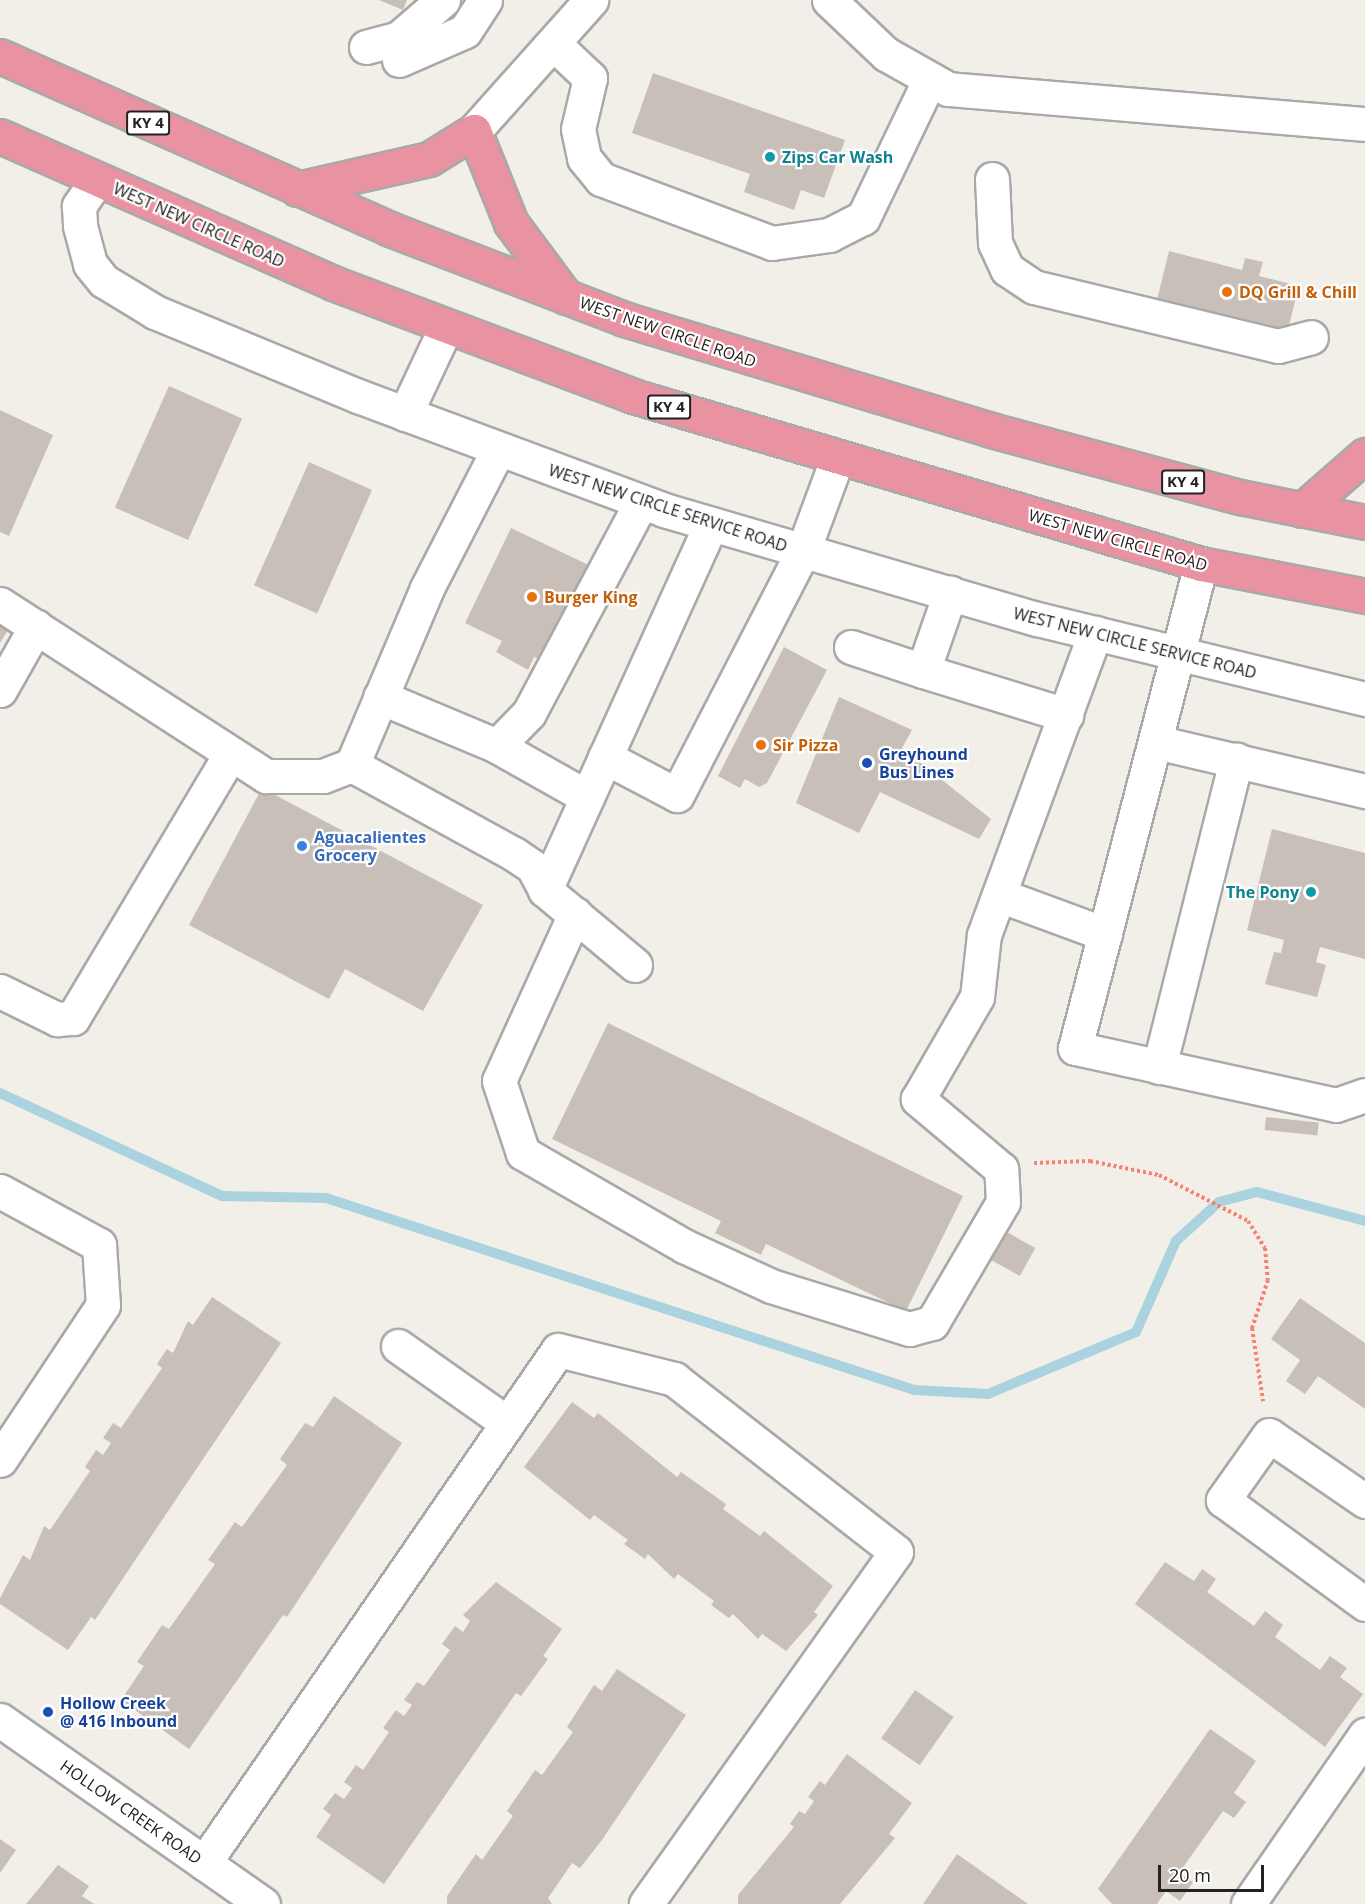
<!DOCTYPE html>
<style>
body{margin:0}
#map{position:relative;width:1365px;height:1904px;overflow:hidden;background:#f2efe9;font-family:"Open Sans",sans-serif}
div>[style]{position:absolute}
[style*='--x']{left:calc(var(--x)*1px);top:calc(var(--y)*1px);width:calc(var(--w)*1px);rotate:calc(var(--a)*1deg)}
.stream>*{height:10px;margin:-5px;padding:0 5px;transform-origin:5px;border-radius:5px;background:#aad3df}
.building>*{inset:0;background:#c7bfb8;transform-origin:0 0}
.path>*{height:4px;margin-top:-2px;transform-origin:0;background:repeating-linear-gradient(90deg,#fa8072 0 3px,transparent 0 6px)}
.roads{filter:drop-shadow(2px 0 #a9a9a9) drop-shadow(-2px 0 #a9a9a9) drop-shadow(0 2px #a9a9a9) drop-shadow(0 -2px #a9a9a9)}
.minor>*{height:33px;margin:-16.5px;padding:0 16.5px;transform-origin:16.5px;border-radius:16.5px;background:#fff}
.highway>*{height:33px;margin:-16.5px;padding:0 16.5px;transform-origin:16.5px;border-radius:16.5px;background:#e892a2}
.dots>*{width:16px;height:16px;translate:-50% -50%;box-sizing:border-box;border:3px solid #fff;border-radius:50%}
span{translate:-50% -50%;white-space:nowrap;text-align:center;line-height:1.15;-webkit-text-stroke:4.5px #fff;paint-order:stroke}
.shield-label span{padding:2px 4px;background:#fff;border:2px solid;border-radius:4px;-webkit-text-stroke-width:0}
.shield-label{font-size:15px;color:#222;font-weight:700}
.culture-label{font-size:16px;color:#0d838f;font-weight:700}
.left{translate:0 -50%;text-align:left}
.right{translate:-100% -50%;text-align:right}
.street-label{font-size:16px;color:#222}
.food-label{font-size:16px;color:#c56008;font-weight:700}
.transit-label{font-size:16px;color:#164399;font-weight:700}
.shop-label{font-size:16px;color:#366cbe;font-weight:700}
.scale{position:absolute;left:1158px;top:1865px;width:106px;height:27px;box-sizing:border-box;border:3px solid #222;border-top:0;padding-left:8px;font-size:18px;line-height:21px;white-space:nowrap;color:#222;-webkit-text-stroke:4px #fff;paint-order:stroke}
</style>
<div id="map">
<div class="stream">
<i style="--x:0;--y:1093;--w:245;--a:24.9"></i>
<i style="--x:222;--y:1196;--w:104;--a:1.1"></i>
<i style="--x:326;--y:1198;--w:619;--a:18.08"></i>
<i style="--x:914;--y:1390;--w:74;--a:3.1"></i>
<i style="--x:988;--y:1394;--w:160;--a:-22.7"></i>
<i style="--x:1136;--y:1332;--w:99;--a:-66.3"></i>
<i style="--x:1176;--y:1241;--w:58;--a:-42.2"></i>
<i style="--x:1219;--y:1202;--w:39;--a:-15"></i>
<i style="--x:1257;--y:1192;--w:112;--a:15"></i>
</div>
<div class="building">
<i style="clip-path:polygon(379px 0,407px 0,403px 10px)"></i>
<i style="clip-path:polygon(653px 73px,845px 140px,824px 198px,801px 190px,794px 210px,744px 192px,750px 174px,632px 133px)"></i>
<i style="clip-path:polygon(1169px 251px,1242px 270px,1245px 258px,1263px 262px,1259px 276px,1299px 286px,1287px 333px,1155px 308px)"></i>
<i style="left:169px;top:386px;width:80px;height:133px;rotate:24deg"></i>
<i style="clip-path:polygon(0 410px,53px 435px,9px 536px,0 532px)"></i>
<i style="left:309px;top:462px;width:69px;height:135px;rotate:24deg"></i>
<i style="clip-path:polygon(511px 528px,599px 570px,552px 665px,534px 657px,528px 670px,496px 652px,502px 641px,465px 623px)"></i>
<i style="clip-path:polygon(0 621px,10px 627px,0 643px)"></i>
<i style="clip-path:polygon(784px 647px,827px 670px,767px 783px,759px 787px,745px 779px,740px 788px,718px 776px)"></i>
<i style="clip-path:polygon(839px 697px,912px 730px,902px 748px,991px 819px,979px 839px,880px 792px,859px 833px,796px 803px)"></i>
<i style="clip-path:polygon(262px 788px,483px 905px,423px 1011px,345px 969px,329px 999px,189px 925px)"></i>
<i style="clip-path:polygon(1272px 829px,1365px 853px,1365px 959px,1320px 947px,1316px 962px,1326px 965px,1317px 997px,1265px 984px,1274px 952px,1281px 953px,1284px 940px,1247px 930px)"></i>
<i style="clip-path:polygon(608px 1023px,963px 1196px,906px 1311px,766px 1244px,761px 1255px,715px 1233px,721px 1221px,552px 1139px)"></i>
<i style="left:1266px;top:1117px;width:53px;height:13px;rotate:6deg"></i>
<i style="left:1003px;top:1230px;width:37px;height:32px;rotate:29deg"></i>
<i style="clip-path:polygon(212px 1297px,281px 1343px,95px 1620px,91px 1617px,68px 1650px,0 1604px,0 1598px,23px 1555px,30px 1560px,44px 1526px,50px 1530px,90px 1471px,85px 1467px,96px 1450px,103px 1455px,111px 1443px,103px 1438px,113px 1423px,121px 1428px,162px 1368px,157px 1364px,167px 1349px,173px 1353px,188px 1321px,193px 1325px)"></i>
<i style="clip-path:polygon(1300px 1298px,1365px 1343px,1365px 1409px,1318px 1376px,1305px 1394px,1286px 1381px,1300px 1360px,1271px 1339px)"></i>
<i style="clip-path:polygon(334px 1396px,402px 1443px,287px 1617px,283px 1615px,189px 1749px,121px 1700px,144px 1666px,137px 1662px,162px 1625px,169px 1629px,215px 1564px,208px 1560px,235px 1522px,242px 1527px,287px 1465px,280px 1459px,305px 1423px,313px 1427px)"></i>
<i style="clip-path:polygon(572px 1402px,594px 1418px,598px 1413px,677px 1477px,681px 1472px,726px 1504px,723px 1509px,760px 1536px,764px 1531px,833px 1586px,814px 1612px,818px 1615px,786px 1651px,762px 1634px,758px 1639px,733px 1614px,729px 1618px,711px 1605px,714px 1601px,678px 1574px,674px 1579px,648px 1554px,645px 1559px,624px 1544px,628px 1540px,594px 1515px,590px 1520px,524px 1467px)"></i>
<i style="clip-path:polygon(1165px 1562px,1194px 1581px,1202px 1569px,1216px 1579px,1207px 1592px,1254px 1626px,1265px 1611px,1283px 1625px,1275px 1637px,1320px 1670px,1330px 1656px,1347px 1668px,1340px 1677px,1363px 1694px,1325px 1747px,1135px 1604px)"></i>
<i style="clip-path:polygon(496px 1582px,562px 1629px,543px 1656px,548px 1659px,521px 1696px,516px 1693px,384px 1884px,316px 1837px,331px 1815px,323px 1809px,335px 1793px,344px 1799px,352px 1788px,344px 1782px,356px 1765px,363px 1770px,389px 1732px,383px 1728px,396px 1710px,404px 1716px,412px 1705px,404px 1700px,417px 1682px,424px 1686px,450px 1650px,442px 1644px,455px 1626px,463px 1632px,470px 1621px,463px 1615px)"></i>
<i style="clip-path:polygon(617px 1669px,686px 1715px,602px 1840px,580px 1868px,572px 1863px,548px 1898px,552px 1904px,447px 1904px,447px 1896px,476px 1854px,482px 1860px,513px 1816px,507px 1811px,535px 1770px,542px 1775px,573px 1732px,567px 1727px,594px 1685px,602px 1691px)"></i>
<i style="left:915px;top:1690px;width:47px;height:59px;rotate:35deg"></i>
<i style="clip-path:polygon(1210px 1729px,1256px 1761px,1234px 1793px,1246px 1802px,1234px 1818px,1223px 1811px,1179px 1873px,1193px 1882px,1180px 1901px,1166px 1891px,1157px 1904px,1112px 1904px,1098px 1889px)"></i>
<i style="clip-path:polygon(847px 1754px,912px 1803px,889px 1834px,895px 1838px,840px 1904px,738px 1904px,738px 1895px,794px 1827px,790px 1824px,799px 1811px,805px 1814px,814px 1801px,808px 1797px,820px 1781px,825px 1785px)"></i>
<i style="clip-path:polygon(0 1839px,16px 1850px,0 1873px)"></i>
<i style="clip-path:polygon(957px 1854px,1028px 1904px,923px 1904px)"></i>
<i style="clip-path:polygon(58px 1865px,89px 1886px,82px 1896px,94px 1904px,26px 1904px)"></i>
</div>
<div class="path">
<i style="--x:1034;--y:1163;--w:56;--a:-2"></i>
<i style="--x:1090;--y:1161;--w:70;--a:11.5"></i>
<i style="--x:1159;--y:1175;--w:100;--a:27.3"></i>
<i style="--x:1248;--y:1221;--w:32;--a:58"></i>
<i style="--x:1265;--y:1248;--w:32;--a:85"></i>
<i style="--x:1268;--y:1280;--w:51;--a:108.4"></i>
<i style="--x:1252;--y:1328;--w:74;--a:81.4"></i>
</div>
<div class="roads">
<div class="minor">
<i style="--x:829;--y:0;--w:79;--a:43.5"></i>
<i style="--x:886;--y:54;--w:71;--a:29.4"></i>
<i style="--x:948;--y:89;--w:418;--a:4.8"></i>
<i style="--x:553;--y:43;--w:51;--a:43.4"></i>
<i style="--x:590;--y:78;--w:52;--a:103.2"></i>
<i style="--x:578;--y:129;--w:30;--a:78"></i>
<i style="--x:584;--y:158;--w:27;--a:51"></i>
<i style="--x:601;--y:179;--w:183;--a:20.5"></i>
<i style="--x:772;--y:243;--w:58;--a:-8"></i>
<i style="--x:829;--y:235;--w:38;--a:-27"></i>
<i style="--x:863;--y:218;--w:154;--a:-64.3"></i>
<i style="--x:366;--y:47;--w:34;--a:-15"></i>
<i style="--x:399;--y:38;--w:58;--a:-40.8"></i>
<i style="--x:399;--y:60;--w:72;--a:-23.7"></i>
<i style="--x:465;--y:31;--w:37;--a:-57"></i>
<i style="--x:474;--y:131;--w:176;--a:-48.2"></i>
<i style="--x:992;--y:179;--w:64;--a:87.3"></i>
<i style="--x:995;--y:243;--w:29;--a:65"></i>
<i style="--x:1007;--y:269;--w:32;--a:34"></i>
<i style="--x:1034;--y:287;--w:251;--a:13.6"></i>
<i style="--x:1278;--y:346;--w:34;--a:-15"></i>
<i style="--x:97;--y:180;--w:32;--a:125"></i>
<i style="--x:79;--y:206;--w:20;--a:87"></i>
<i style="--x:80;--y:226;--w:39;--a:75"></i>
<i style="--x:90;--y:264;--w:22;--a:51"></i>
<i style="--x:104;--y:281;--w:60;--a:31.3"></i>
<i style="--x:155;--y:312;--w:220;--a:22.5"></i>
<i style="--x:358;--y:396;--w:327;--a:20.4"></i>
<i style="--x:664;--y:510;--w:389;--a:16.3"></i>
<i style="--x:1037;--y:619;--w:338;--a:13.7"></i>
<i style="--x:405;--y:414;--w:94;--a:-64.8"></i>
<i style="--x:1201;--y:564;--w:500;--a:104.59"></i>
<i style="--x:1075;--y:1048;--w:267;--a:12.3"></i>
<i style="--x:1336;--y:1105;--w:31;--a:-19"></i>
<i style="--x:0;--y:604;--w:317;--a:32.9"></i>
<i style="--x:266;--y:776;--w:57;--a:0"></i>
<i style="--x:323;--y:776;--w:31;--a:-21"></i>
<i style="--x:352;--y:765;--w:192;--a:-67"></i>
<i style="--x:427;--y:588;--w:155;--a:-62.8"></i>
<i style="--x:851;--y:647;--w:76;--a:18.4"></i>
<i style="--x:923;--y:671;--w:83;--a:-70.9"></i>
<i style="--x:923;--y:671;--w:150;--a:17.1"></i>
<i style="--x:0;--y:690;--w:73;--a:-60.6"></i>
<i style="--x:380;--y:697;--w:127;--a:22.7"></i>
<i style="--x:1156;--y:742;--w:215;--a:13.2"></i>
<i style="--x:605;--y:757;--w:81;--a:27.8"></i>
<i style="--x:677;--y:795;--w:275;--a:-62.7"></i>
<i style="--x:803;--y:551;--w:98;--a:-69.7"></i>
<i style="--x:352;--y:765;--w:185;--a:28.8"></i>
<i style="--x:514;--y:854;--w:23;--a:34"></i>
<i style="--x:533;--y:867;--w:26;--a:62"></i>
<i style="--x:587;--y:797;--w:103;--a:-150.5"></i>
<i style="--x:497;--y:746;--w:46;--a:-45.9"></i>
<i style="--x:529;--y:713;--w:239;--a:-62"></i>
<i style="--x:999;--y:895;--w:113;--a:20.2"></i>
<i style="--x:575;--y:914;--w:183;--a:114.5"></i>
<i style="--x:499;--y:1081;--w:76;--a:71.6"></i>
<i style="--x:523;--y:1153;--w:186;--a:30"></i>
<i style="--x:684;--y:1246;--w:96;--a:24.7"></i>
<i style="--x:771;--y:1286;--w:145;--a:17.3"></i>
<i style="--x:909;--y:1329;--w:24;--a:-15"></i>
<i style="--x:932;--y:1323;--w:140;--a:-59.6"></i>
<i style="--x:1003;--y:1202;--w:33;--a:-93"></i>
<i style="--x:1001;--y:1169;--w:109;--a:-139.9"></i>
<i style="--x:918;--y:1099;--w:118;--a:-60"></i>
<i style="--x:977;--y:997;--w:62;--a:-83.6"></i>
<i style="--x:984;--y:935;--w:322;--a:-69.8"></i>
<i style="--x:635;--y:965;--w:117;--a:-140.2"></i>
<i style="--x:545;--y:890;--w:402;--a:-65.6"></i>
<i style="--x:0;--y:991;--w:64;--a:26.2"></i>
<i style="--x:57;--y:1019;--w:16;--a:-4"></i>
<i style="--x:73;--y:1018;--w:305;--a:-59.2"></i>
<i style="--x:1159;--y:1067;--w:317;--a:-75.9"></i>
<i style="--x:0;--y:1191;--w:113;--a:28.6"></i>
<i style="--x:99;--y:1245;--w:60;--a:86.2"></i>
<i style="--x:103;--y:1305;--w:186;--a:123.6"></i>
<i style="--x:398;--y:1346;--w:133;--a:35.2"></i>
<i style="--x:1365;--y:1501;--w:116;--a:-145.5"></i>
<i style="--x:1269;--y:1435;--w:80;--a:125.3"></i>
<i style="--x:1223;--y:1500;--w:176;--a:36.2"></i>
<i style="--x:0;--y:1720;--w:321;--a:35"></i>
<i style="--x:204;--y:1863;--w:623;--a:-55.39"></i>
<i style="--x:558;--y:1350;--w:120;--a:14"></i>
<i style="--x:674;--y:1379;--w:281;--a:37.9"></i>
<i style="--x:896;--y:1552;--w:432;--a:125.4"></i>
<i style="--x:1248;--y:1904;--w:206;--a:-55.3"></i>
</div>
<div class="highway">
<i style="--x:0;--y:56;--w:427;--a:23.9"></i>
<i style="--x:390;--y:229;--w:251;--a:21"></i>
<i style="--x:624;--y:319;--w:383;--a:16.8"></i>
<i style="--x:991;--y:430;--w:258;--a:15.1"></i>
<i style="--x:1240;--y:497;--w:127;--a:11.3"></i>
<i style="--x:0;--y:136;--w:364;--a:23.8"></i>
<i style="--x:333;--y:283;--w:321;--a:20.6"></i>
<i style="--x:633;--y:396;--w:592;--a:16.48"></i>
<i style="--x:1201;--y:564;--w:167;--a:11"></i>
<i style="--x:297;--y:189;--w:135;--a:-12.8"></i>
<i style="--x:429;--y:159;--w:53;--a:-31.9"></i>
<i style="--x:474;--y:131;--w:99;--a:68.1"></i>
<i style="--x:511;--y:223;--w:92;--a:53.4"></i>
<i style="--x:1302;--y:510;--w:84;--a:-41.1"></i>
</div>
</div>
<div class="dots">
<i style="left:770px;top:157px;background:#0f9aa8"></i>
<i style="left:1227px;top:292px;background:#e8710a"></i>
<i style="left:532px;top:597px;background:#e8710a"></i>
<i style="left:761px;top:745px;background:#e8710a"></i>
<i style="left:867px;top:763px;background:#1a4fb4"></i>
<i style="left:302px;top:846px;background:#3f7fe0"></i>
<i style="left:1311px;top:892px;background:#0f9aa8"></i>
<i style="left:48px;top:1712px;background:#1a4fb4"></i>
</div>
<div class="shield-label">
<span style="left:148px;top:123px">KY 4</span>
<span style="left:669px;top:407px">KY 4</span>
<span style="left:1183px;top:482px">KY 4</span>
</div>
<div class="culture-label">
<span class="left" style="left:782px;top:157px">Zips Car Wash</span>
<span class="right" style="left:1299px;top:892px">The Pony</span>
</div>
<div class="street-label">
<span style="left:199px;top:225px;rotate:24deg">WEST NEW CIRCLE ROAD</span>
<span style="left:668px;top:332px;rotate:19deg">WEST NEW CIRCLE ROAD</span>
<span style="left:668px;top:508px;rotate:18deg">WEST NEW CIRCLE SERVICE ROAD</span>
<span style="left:1118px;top:540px;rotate:16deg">WEST NEW CIRCLE ROAD</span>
<span style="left:1135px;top:643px;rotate:14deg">WEST NEW CIRCLE SERVICE ROAD</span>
<span style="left:131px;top:1812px;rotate:35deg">HOLLOW CREEK ROAD</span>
</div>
<div class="food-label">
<span class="left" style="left:1239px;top:292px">DQ Grill &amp; Chill</span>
<span class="left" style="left:544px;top:597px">Burger King</span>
<span class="left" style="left:773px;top:745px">Sir Pizza</span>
</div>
<div class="transit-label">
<span class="left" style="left:879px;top:763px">Greyhound<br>Bus Lines</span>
<span class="left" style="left:60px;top:1712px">Hollow Creek<br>@ 416 Inbound</span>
</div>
<div class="shop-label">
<span class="left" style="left:314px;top:846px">Aguacalientes<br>Grocery</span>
</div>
<div class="scale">20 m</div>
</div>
